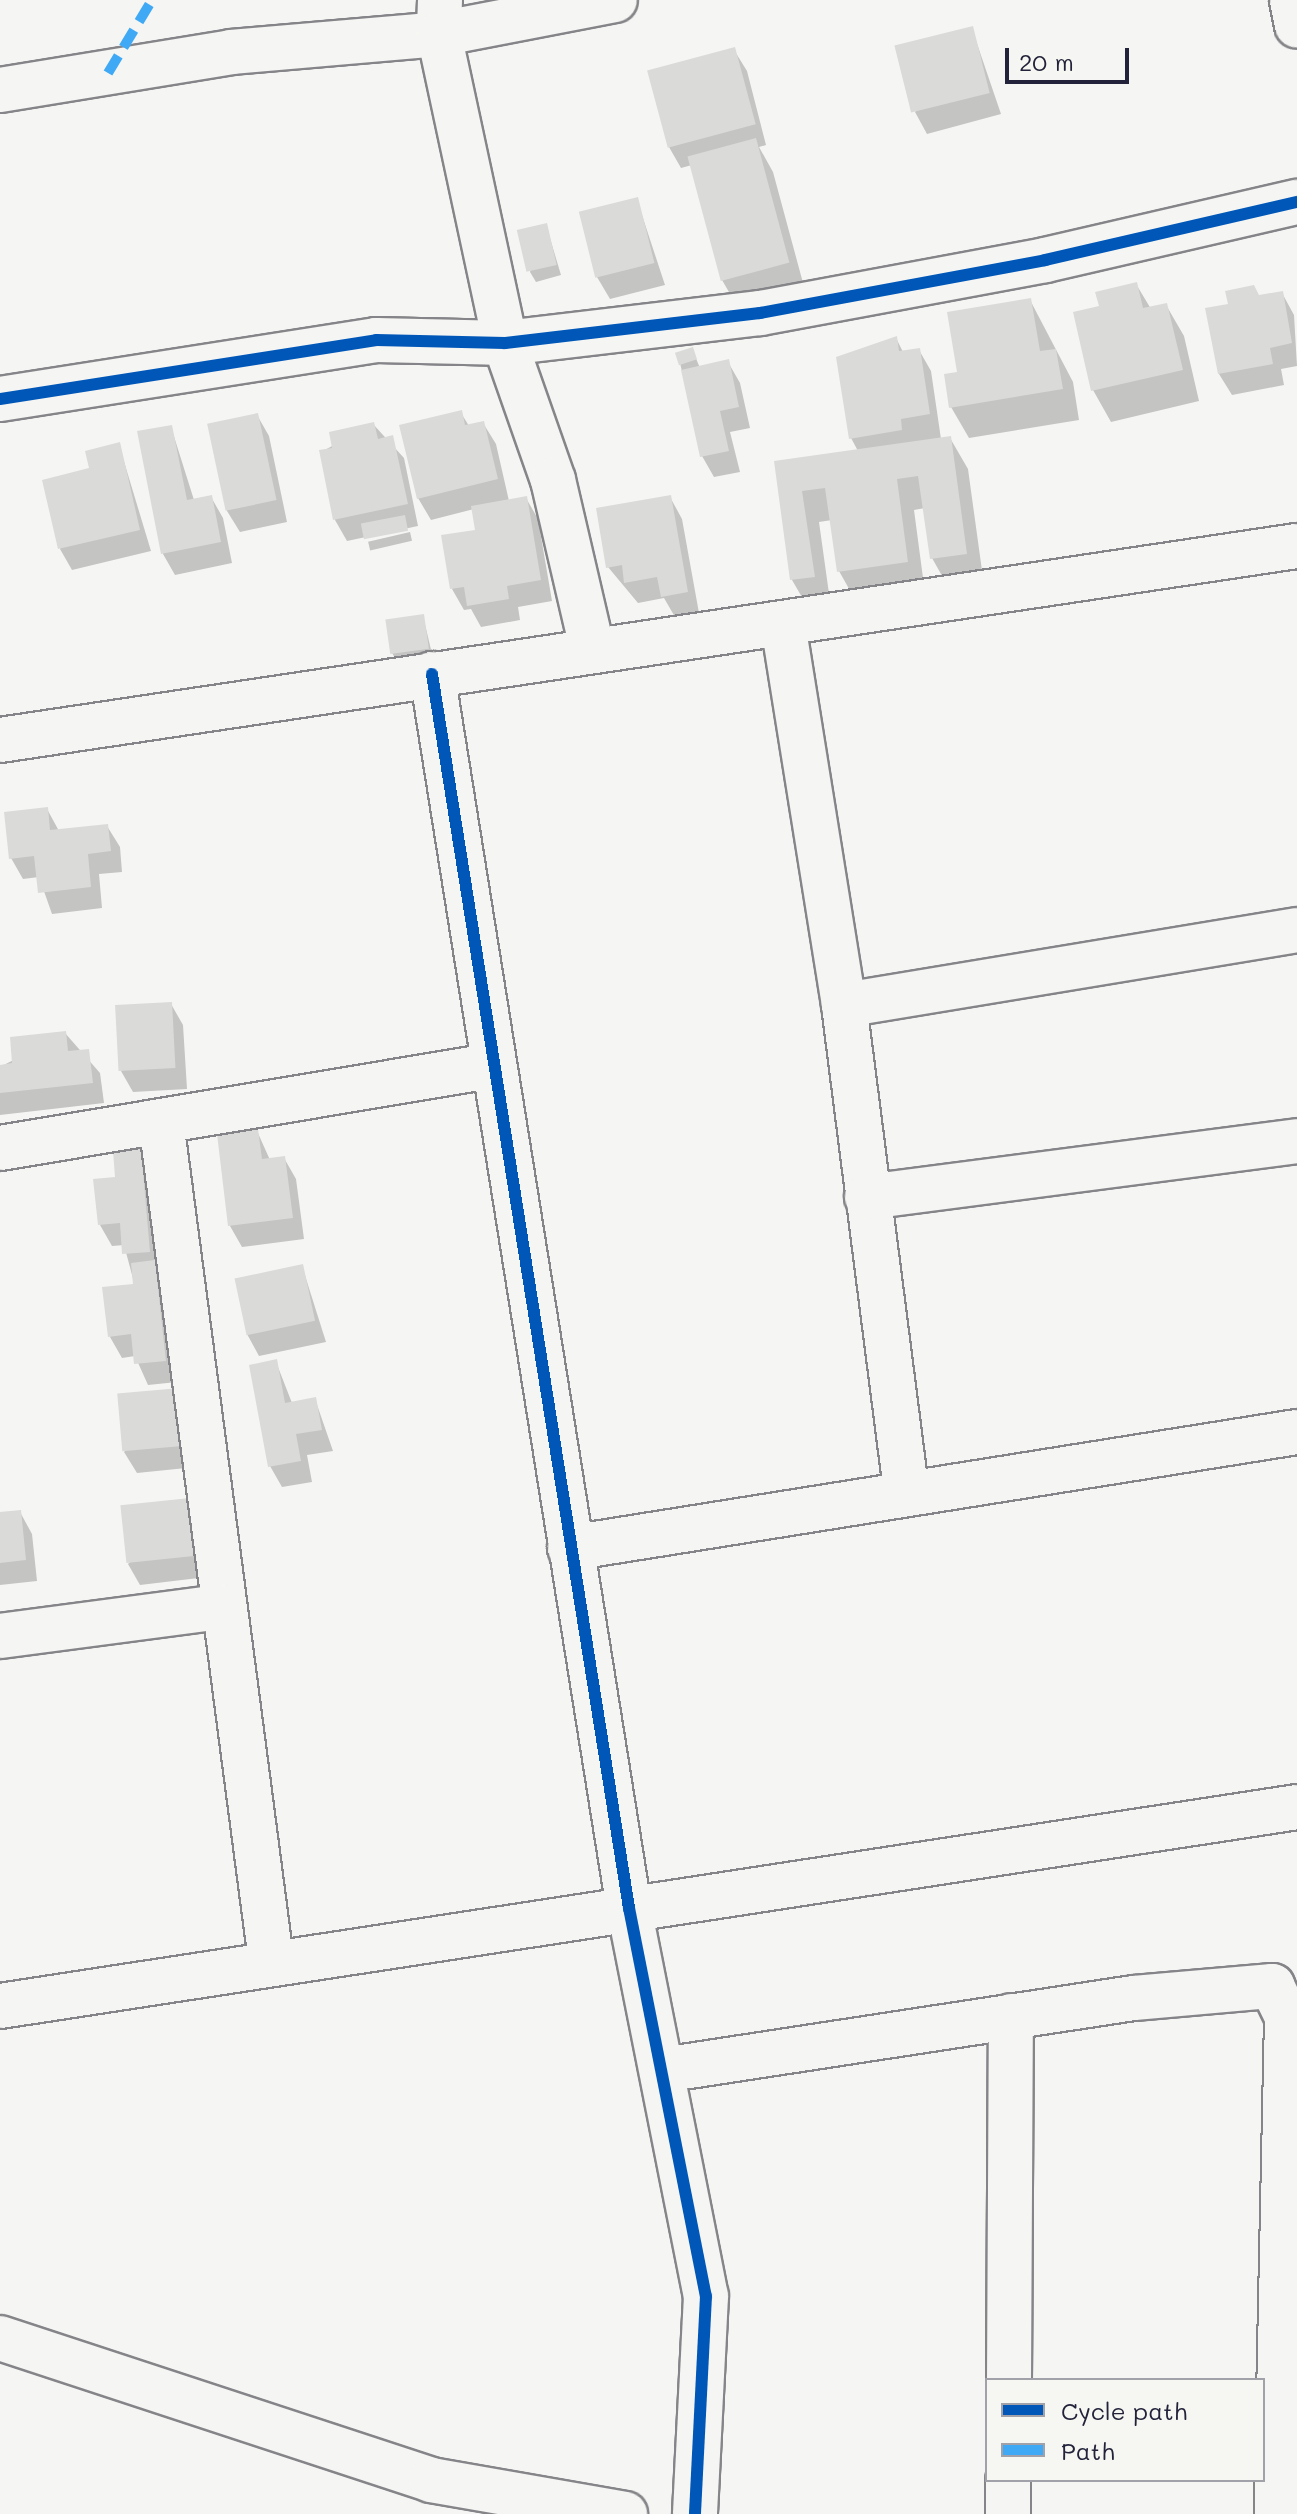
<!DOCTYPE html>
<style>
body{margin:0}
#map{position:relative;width:1297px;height:2514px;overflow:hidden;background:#f5f5f3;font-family:Mali,sans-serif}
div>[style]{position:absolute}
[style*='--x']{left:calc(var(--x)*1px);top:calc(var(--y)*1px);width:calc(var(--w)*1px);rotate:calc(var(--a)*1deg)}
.shadow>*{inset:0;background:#0003;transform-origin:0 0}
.building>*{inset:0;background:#dadad9;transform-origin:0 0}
.roads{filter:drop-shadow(2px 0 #858589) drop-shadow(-2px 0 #858589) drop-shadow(0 2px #858589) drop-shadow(0 -2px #858589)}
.minor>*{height:44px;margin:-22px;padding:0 22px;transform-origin:22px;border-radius:22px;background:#f5f5f3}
.quiet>*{height:10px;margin-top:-5px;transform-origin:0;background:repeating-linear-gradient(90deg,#3fa9f5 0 20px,transparent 0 30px)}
.cycleway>*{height:12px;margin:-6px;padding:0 6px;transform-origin:6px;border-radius:6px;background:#0057b8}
span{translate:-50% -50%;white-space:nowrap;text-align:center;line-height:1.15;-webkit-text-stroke:8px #f6f6f2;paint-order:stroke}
.legend{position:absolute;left:985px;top:2378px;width:280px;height:104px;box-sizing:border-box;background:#f6f6f2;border:2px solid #a1a1a9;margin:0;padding:10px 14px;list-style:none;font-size:24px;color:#22223b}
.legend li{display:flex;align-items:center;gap:16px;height:40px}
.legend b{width:40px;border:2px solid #a1a1a9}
.scale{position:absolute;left:1005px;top:48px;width:124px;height:36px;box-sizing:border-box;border:4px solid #22223b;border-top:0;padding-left:10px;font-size:24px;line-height:28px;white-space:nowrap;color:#22223b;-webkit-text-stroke:6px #f6f6f2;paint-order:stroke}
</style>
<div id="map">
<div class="shadow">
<i style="clip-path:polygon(972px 29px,1001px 114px,927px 134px,915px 112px)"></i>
<i style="clip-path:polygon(734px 50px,747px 71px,766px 145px,759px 147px,773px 172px,806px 294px,740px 311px,722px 280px,692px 165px,681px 168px,669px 147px,650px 72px)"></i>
<i style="clip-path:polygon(637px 200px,665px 285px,610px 299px,597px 277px)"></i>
<i style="clip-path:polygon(546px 225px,561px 275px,536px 282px,530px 272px)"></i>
<i style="clip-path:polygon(1136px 284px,1151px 309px,1166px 305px,1184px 336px,1199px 401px,1111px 422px,1093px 390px,1101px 307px)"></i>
<i style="clip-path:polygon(1282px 293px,1294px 315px,1297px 366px,1281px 369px,1284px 385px,1232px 395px,1219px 374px,1259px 297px)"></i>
<i style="clip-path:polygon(1030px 300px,1073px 382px,1079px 420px,969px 438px,951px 407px,959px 373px)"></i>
<i style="clip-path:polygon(896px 338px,903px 352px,919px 350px,931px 371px,941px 439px,950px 438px,968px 469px,984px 585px,950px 590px,932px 558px,925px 508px,914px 510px,925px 593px,857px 603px,839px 571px,832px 520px,819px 522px,831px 608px,810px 611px,792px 580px,776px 463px,858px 451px,851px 438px)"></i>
<i style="clip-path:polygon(692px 349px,700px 368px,728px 362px,740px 383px,750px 428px,730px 432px,740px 472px,714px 477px,702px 456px,680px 363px)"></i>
<i style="clip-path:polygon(461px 413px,469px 426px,483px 423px,496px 444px,509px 501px,526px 498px,538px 519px,552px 601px,518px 607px,520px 620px,481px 627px,471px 609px,464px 610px,452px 589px,477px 532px,474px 509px,431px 520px,418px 498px)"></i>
<i style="clip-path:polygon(257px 415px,269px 436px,287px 522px,240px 532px,227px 511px,210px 425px)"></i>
<i style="clip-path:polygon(373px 424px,404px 458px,418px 526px,347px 541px,335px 520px,321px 452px)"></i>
<i style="clip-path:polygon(171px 427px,194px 500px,211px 497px,223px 518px,232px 563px,175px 575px,163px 554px)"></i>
<i style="clip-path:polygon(119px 445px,151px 551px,72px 570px,60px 549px,91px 470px)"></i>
<i style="clip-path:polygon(670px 497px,682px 519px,699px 613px,675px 617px,664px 598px,638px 603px,608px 567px)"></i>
<i style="left:410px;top:532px;width:9px;height:43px;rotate:77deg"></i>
<i style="clip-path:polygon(423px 616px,433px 658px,398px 663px,392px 653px)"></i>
<i style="clip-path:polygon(47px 809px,59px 831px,107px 826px,120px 847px,122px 872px,99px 874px,102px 908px,52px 914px,39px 877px,23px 879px,11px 858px)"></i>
<i style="clip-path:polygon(171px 1004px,183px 1025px,187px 1089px,133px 1092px,121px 1071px)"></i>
<i style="clip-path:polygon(65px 1033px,100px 1073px,104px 1103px,0 1115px,0 1067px)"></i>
<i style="clip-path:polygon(257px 1131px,270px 1160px,284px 1158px,296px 1179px,304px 1239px,242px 1247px,230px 1226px)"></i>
<i style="clip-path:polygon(140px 1150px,153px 1172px,177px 1382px,148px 1385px,135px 1356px,122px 1358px,110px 1337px,135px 1286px,124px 1245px,112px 1246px,100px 1225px,117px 1179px)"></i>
<i style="clip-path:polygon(302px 1266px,326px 1342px,259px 1356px,247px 1334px)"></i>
<i style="clip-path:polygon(276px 1362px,292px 1403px,315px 1399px,333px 1451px,307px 1455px,312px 1482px,282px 1487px,270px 1466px)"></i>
<i style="clip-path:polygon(179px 1390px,196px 1467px,137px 1473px,124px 1452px)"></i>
<i style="clip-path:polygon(189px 1500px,207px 1577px,140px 1585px,128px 1564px)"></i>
<i style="clip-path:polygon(20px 1512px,32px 1534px,37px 1581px,0 1585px,0 1514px)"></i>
</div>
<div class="building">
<i style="left:973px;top:26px;width:69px;height:81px;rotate:76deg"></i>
<i style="left:735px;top:47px;width:80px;height:91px;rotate:75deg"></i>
<i style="left:756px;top:138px;width:129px;height:71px;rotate:75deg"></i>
<i style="left:638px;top:197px;width:68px;height:61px;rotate:76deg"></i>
<i style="left:547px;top:223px;width:43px;height:31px;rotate:77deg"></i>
<i style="clip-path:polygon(1137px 282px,1143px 308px,1167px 303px,1183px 370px,1091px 391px,1073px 312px,1099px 306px,1095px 292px)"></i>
<i style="clip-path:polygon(1254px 285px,1259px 295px,1283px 291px,1292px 343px,1270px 348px,1273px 364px,1218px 374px,1205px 308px,1228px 304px,1225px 291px)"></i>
<i style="clip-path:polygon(1031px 298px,1040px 351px,1056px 349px,1063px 389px,949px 408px,944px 374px,957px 372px,947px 312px)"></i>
<i style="clip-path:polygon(897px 336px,899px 351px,920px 348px,930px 414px,901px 419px,902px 430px,849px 439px,836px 357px)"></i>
<i style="left:693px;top:347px;width:13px;height:19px;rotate:72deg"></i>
<i style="clip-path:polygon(729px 359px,739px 407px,720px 411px,729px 451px,700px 457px,681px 370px)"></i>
<i style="clip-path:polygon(462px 410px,465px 425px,484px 421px,498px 479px,417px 499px,399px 425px)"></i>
<i style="left:258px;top:413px;width:89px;height:52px;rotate:78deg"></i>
<i style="clip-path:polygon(374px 422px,378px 439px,393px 435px,408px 504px,333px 520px,319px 450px,332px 448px,329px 432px)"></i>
<i style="clip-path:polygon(172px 425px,187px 500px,212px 495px,221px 542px,161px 554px,137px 431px)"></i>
<i style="clip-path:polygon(951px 436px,967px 554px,930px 559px,918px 476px,897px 479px,908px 562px,837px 572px,825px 488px,802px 491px,815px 577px,790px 580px,774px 461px)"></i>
<i style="clip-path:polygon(120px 442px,140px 530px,58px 549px,42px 480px,89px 468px,85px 451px)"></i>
<i style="clip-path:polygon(671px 495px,688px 592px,661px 597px,657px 577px,624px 583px,622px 565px,606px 568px,596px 508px)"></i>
<i style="clip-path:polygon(527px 496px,541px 580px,507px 586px,509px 599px,467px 606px,464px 587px,450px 589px,441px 535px,475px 530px,471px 506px)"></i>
<i style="left:405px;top:515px;width:16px;height:45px;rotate:79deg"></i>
<i style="left:424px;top:614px;width:35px;height:39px;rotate:82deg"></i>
<i style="clip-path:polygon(48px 807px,50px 830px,108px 824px,111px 851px,88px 854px,91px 887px,38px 893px,34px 856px,9px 859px,4px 812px)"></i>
<i style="left:172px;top:1002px;width:66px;height:57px;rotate:87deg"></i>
<i style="clip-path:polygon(66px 1031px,68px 1051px,89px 1049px,93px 1083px,0 1093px,0 1065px,12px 1063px,10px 1037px)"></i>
<i style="clip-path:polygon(258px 1129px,262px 1159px,285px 1156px,293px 1218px,228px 1226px,217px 1134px)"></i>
<i style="clip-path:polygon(141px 1148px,150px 1252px,122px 1254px,120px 1223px,98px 1225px,93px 1179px,115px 1177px,113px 1151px)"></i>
<i style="clip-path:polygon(155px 1260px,166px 1361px,134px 1364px,131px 1334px,108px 1337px,102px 1287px,133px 1284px,131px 1263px)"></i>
<i style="left:303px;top:1264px;width:58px;height:70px;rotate:78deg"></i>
<i style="clip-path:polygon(277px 1359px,285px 1403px,316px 1397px,322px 1430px,296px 1434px,301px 1461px,268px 1467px,249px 1365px)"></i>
<i style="left:180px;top:1388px;width:58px;height:63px;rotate:85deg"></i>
<i style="left:190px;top:1498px;width:58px;height:70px;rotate:84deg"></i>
<i style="clip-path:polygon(21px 1510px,26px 1560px,0 1563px,0 1512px)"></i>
</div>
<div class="roads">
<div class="minor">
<i style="--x:440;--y:0;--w:34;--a:92"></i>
<i style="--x:439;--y:34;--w:316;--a:77.9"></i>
<i style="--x:505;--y:343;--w:145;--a:70.7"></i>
<i style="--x:553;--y:480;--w:172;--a:76.9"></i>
<i style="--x:1292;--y:0;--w:26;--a:79"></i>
<i style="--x:0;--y:90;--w:234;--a:-9.3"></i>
<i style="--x:231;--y:52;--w:209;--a:-4.9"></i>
<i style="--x:439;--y:34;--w:179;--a:-10.9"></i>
<i style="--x:0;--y:399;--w:381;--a:-8.9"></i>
<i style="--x:376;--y:340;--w:129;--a:1.3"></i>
<i style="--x:505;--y:343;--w:257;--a:-6.7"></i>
<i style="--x:760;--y:313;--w:290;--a:-10.5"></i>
<i style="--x:1045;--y:260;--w:259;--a:-13"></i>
<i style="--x:783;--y:624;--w:386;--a:80.9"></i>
<i style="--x:844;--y:1005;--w:491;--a:82.7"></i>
<i style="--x:432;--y:674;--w:1250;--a:80.93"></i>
<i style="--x:629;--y:1908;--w:396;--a:78.8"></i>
<i style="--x:706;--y:2296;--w:218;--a:92.9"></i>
<i style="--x:0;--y:740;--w:1311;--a:-8.51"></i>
<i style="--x:844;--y:1005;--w:459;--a:-9.4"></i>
<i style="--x:161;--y:1122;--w:845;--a:82.52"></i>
<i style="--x:0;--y:1148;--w:498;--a:-9.5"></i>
<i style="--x:867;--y:1197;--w:434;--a:-7.4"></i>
<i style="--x:570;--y:1548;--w:736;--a:-9.07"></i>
<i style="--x:0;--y:1636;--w:222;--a:-7.5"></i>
<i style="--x:0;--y:2006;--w:1312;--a:-8.72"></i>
<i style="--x:663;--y:2070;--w:476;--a:-8.7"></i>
<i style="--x:1134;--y:1998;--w:139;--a:-5"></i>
<i style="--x:1272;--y:1986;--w:34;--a:64"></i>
<i style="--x:1287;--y:2017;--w:497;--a:91.2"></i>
<i style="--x:0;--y:2338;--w:454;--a:18.2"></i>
<i style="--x:431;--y:2480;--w:197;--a:9.9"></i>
<i style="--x:1009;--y:2380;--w:364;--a:-89.7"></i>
<i style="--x:1008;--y:2514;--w:34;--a:-90"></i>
</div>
</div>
<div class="quiet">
<i style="--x:108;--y:73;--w:85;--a:-58.9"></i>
</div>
<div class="cycleway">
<i style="--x:0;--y:399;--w:381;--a:-8.9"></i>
<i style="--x:376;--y:340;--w:129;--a:1.3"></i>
<i style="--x:505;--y:343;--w:257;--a:-6.7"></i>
<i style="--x:760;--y:313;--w:290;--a:-10.5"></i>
<i style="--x:1045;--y:260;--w:259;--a:-13"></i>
<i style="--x:432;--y:674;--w:1250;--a:80.93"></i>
<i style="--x:629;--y:1908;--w:396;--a:78.8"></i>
<i style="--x:706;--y:2296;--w:218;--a:92.9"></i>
</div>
<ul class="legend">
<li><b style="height:10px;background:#0057b8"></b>Cycle path</li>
<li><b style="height:10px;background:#3fa9f5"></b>Path</li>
</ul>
<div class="scale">20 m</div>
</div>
